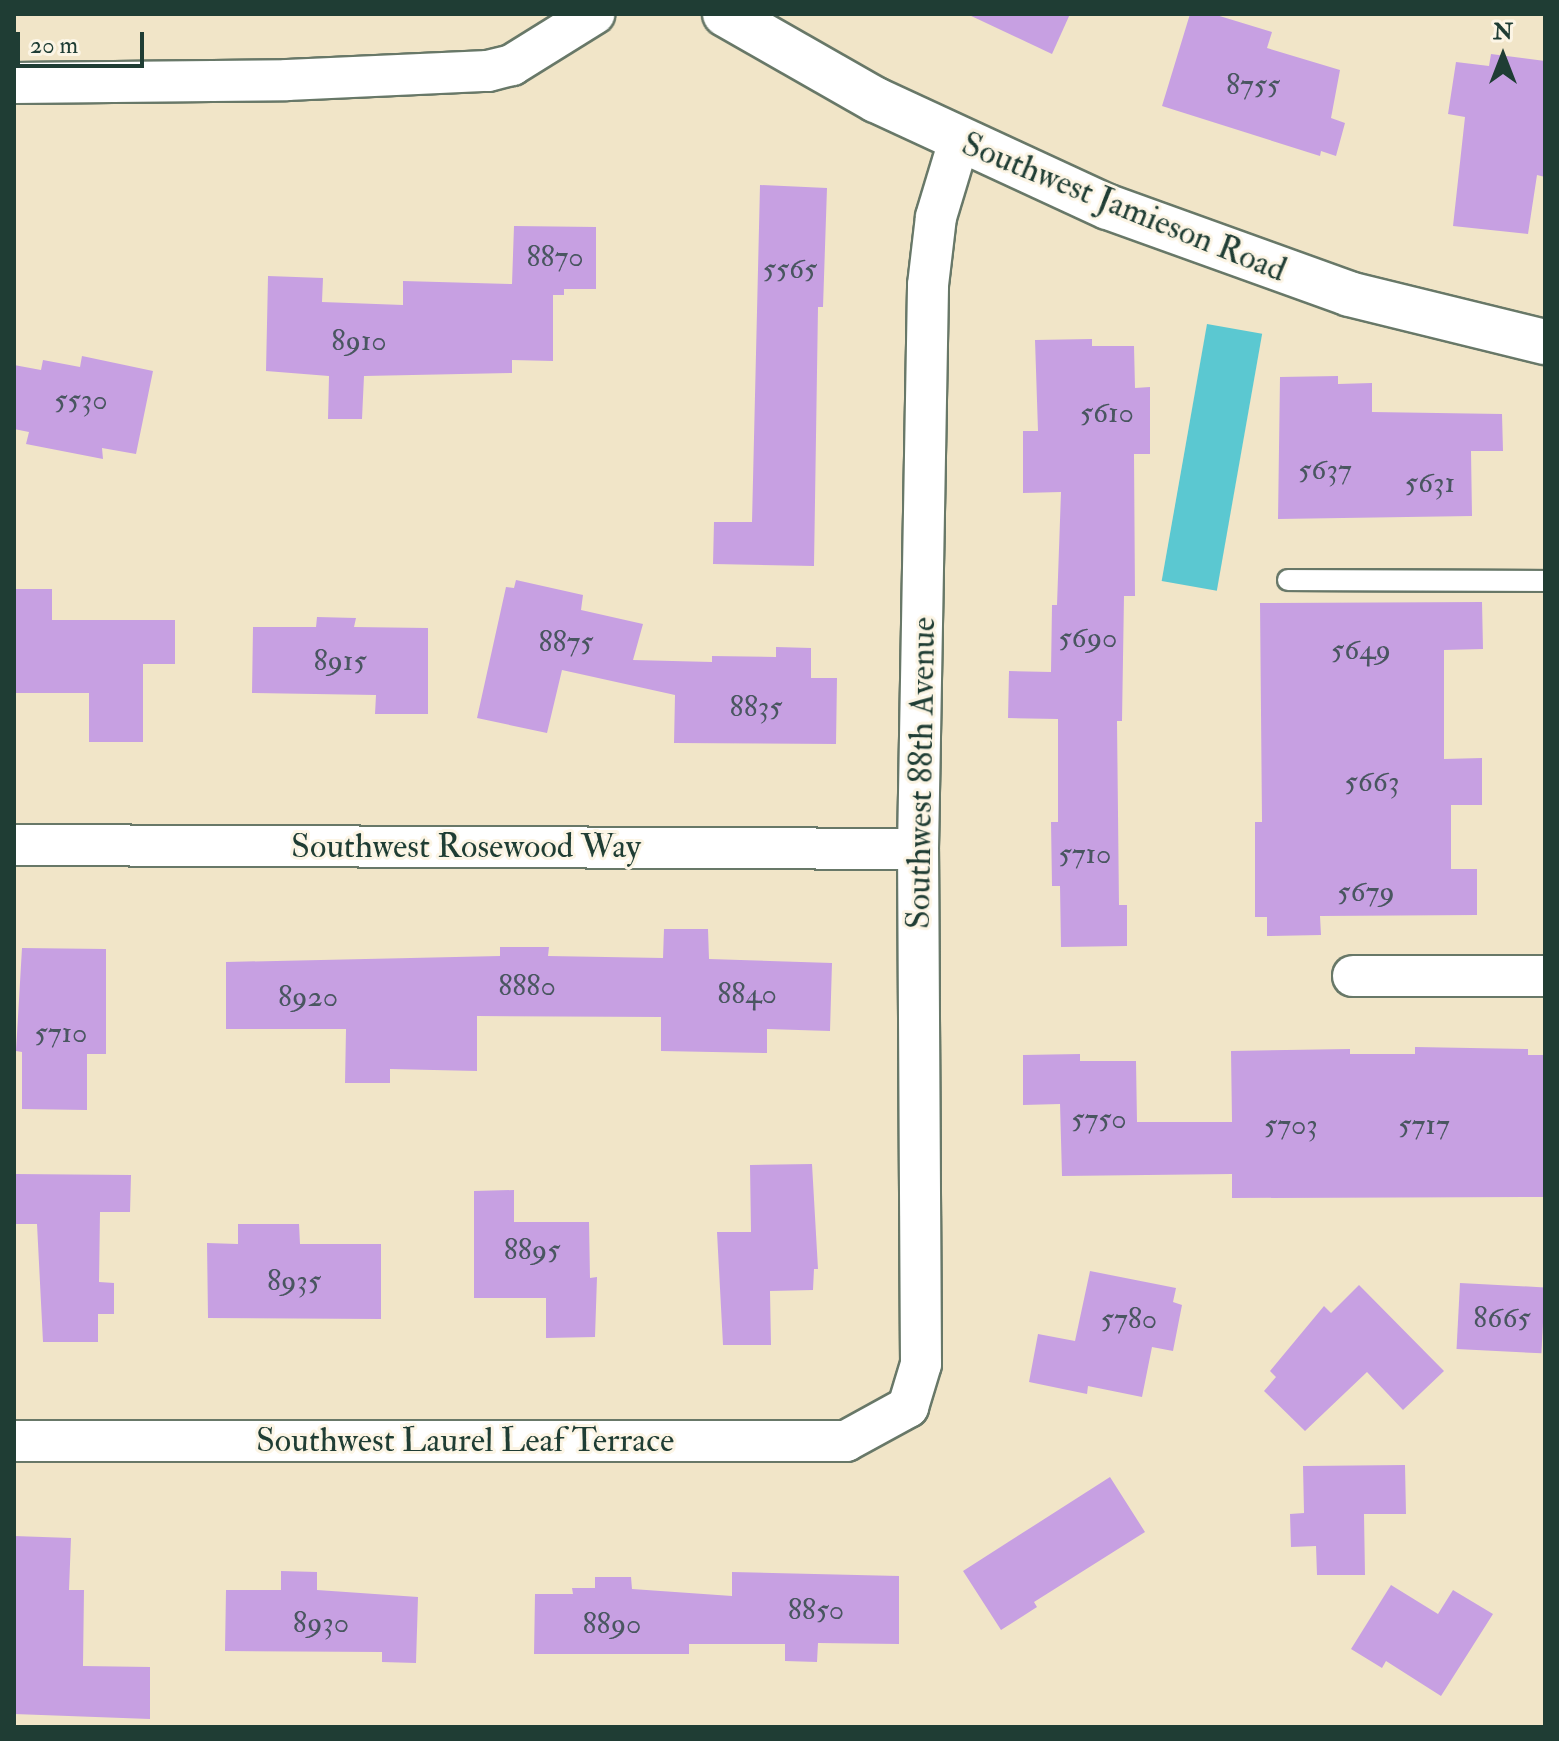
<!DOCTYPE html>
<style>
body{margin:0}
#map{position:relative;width:1559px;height:1741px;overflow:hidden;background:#f1e5c8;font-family:"IM FELL Double Pica",serif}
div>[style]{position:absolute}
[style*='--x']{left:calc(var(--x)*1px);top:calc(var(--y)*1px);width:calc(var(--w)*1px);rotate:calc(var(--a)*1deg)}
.water>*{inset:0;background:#5bc8d1;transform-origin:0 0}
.building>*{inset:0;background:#c7a0e2;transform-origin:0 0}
.roads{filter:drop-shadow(2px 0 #687868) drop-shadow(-2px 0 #687868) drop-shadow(0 2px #687868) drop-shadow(0 -2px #687868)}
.service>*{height:20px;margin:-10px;padding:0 10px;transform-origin:10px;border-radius:10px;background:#fff}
.minor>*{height:40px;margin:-20px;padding:0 20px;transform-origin:20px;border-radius:20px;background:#fff}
.tertiary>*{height:44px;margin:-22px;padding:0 22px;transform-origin:22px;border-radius:22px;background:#fff}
span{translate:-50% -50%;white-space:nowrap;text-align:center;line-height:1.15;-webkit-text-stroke:6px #fcf5e5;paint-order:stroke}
.number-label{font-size:30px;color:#495660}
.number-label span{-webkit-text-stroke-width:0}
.street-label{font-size:34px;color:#1f3d34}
.frame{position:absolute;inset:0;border:16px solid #1f3d34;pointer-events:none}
.north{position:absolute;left:1463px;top:16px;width:80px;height:80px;-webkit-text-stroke:6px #fcf5e5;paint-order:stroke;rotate:0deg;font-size:22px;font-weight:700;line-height:32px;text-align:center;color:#1f3d34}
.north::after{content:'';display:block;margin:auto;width:28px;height:36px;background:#1f3d34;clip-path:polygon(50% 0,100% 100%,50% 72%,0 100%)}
.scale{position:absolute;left:16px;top:32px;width:128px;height:36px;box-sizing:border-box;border:4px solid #1f3d34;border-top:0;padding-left:10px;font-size:24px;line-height:28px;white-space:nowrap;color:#1f3d34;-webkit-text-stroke:6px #fcf5e5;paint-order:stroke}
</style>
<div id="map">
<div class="water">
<i style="left:1207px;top:324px;width:56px;height:261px;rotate:10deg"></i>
</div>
<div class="building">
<i style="clip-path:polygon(967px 14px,1070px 14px,1052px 54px)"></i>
<i style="clip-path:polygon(1190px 14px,1213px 14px,1272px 32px,1267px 48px,1340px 70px,1331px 118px,1345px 123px,1336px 156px,1321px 151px,1320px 156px,1162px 106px)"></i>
<i style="clip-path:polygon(1491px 54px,1545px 61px,1545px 177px,1537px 175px,1528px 234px,1453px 226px,1465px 117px,1448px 114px,1456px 62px,1489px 66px)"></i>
<i style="clip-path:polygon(760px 185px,827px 188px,823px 307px,818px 307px,814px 566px,713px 564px,714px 522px,752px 522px)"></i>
<i style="clip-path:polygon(514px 226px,596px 227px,596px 289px,564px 289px,564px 295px,553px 295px,553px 361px,512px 360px,512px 373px,364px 376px,362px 419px,328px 419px,329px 376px,266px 371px,268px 276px,323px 278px,322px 302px,403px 305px,403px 281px,512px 284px)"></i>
<i style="clip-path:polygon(1092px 339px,1092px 346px,1134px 346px,1135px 388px,1150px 387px,1150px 454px,1134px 454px,1135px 596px,1124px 596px,1122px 721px,1117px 721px,1119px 905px,1127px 905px,1127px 946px,1061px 947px,1060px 886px,1052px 886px,1051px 822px,1058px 822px,1058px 719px,1008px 718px,1009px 671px,1051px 672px,1052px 605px,1057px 605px,1061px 492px,1023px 493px,1023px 431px,1038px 431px,1035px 340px)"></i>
<i style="clip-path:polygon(82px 356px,153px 371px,136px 454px,102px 448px,103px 459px,26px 444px,29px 432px,14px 429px,14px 365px,41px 370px,43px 360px,80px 367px)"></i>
<i style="clip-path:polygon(1338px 376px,1338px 384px,1372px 383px,1372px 412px,1502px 414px,1503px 451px,1471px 451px,1472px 516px,1278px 519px,1280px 377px)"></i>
<i style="clip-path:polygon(516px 580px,583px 595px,581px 610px,643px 624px,633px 660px,712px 662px,712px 656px,776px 657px,776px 647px,811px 648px,811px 678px,837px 678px,836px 744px,674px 743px,675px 695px,562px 670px,547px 733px,477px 718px,506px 587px,514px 588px)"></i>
<i style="clip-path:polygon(14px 589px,52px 589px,52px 620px,175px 620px,175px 664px,143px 664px,143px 742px,89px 742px,89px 693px,14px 693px)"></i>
<i style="clip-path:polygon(1482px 602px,1483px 649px,1444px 650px,1444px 759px,1482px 758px,1482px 805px,1451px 805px,1451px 869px,1477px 869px,1477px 915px,1320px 916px,1321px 935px,1267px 936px,1267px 917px,1255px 917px,1255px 822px,1262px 822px,1260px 603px)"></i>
<i style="clip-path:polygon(317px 617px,356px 618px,354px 627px,428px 628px,428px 714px,375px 714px,376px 695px,252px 693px,253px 627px,316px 627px)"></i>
<i style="clip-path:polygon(664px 929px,708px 929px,709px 959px,832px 963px,830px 1031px,767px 1029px,767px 1053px,661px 1051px,661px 1017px,477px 1016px,477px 1071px,390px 1069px,390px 1083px,345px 1083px,346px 1029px,226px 1029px,226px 962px,500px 956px,500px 947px,549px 947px,548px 956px,663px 958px)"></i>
<i style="clip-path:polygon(22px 948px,106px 949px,106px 1054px,87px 1054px,87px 1110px,22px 1109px,22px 1052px,16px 1051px)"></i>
<i style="clip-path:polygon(1415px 1047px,1528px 1049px,1528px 1055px,1545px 1055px,1545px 1197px,1232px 1198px,1232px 1174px,1062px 1176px,1060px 1104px,1023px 1105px,1023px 1055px,1080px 1054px,1080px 1061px,1136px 1061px,1137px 1122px,1232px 1122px,1231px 1051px,1350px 1049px,1350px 1054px,1415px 1054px)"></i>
<i style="clip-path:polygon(812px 1164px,818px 1269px,814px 1269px,813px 1290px,770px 1291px,771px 1345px,723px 1345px,717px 1232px,751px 1232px,750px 1165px)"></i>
<i style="clip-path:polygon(15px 1174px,131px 1175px,130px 1212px,100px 1212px,99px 1282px,114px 1283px,114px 1314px,98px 1314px,98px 1342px,43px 1342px,37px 1224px,14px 1224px)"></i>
<i style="clip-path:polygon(514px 1190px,514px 1222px,589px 1222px,590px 1278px,597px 1277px,595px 1337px,546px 1338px,546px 1298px,474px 1298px,474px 1191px)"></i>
<i style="clip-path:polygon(238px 1224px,299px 1224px,300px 1244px,381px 1244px,381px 1319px,208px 1318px,207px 1243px,238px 1244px)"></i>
<i style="clip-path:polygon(1090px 1271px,1176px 1288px,1173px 1302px,1182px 1305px,1173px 1351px,1152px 1347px,1142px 1397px,1088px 1386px,1087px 1394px,1029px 1382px,1038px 1334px,1075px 1341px)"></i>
<i style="left:1460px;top:1283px;width:85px;height:66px;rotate:3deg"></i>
<i style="clip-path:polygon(1359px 1285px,1444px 1371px,1403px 1410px,1367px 1372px,1305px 1431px,1264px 1391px,1276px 1377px,1270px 1371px,1324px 1306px,1331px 1313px)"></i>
<i style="clip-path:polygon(1405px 1465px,1406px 1514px,1364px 1514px,1365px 1575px,1317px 1575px,1316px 1546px,1291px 1547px,1290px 1514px,1304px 1513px,1303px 1466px)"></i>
<i style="clip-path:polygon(1110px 1477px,1145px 1532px,1034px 1602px,1037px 1607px,1001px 1630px,963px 1571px)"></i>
<i style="clip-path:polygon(14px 1536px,71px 1538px,69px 1590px,84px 1590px,83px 1666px,150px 1667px,150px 1719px,14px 1714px)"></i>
<i style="clip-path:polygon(281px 1571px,317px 1572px,317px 1590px,418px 1597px,416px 1663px,382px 1662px,382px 1652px,225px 1651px,226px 1590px,281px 1590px)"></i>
<i style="clip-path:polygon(732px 1572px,899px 1576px,899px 1644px,818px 1643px,817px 1662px,785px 1661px,785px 1644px,689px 1644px,689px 1654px,534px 1654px,535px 1594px,573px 1594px,572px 1588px,595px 1588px,595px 1577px,631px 1577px,632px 1589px,732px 1596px)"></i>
<i style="clip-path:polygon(1391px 1585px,1438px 1614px,1453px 1590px,1493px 1614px,1441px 1696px,1386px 1661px,1382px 1668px,1351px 1649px)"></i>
</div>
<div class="roads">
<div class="service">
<i style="--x:1288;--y:580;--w:257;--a:0.2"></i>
</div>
<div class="minor">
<i style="--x:14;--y:83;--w:273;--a:-0.6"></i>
<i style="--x:287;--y:80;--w:201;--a:-2.6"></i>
<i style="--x:488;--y:71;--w:25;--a:-14"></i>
<i style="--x:512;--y:65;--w:97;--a:-31.9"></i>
<i style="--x:14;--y:845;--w:904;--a:0.25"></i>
<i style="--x:1353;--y:976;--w:192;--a:0"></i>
<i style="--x:14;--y:1441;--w:832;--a:0"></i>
<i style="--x:846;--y:1441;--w:71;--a:-28.7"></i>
<i style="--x:908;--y:1407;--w:45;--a:-73.2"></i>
<i style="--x:921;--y:1364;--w:515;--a:-90.33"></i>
<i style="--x:918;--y:849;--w:564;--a:-88.98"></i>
<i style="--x:928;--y:285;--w:68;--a:-83.3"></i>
<i style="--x:936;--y:217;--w:79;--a:-73.2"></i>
</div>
<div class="tertiary">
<i style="--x:725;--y:14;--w:174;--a:29.7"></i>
<i style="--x:876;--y:100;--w:255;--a:24.8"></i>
<i style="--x:1108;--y:207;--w:256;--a:19.8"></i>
<i style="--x:1349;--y:294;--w:202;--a:13.8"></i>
</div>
</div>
<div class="number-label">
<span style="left:1253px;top:85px">8755</span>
<span style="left:555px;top:257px">8870</span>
<span style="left:790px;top:269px">5565</span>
<span style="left:359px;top:341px">8910</span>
<span style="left:81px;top:400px">5530</span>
<span style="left:1107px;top:413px">5610</span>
<span style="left:1325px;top:470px">5637</span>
<span style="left:1430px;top:483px">5631</span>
<span style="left:1088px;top:638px">5690</span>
<span style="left:566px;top:642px">8875</span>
<span style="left:1361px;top:650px">5649</span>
<span style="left:340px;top:661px">8915</span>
<span style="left:756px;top:707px">8835</span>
<span style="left:1372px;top:782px">5663</span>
<span style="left:1085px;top:854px">5710</span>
<span style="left:1366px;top:892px">5679</span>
<span style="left:527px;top:986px">8880</span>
<span style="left:747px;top:994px">8840</span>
<span style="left:308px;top:997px">8920</span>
<span style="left:61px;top:1033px">5710</span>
<span style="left:1099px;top:1119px">5750</span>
<span style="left:1291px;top:1125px">5703</span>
<span style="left:1424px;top:1125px">5717</span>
<span style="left:532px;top:1250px">8895</span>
<span style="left:294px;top:1281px">8935</span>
<span style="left:1502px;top:1318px">8665</span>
<span style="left:1129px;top:1319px">5780</span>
<span style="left:816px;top:1610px">8850</span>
<span style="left:321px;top:1623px">8930</span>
<span style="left:612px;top:1624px">8890</span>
</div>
<div class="street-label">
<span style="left:1124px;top:207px;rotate:22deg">Southwest Jamieson Road</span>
<span style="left:921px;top:773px;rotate:-89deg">Southwest 88th Avenue</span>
<span style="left:466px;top:847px">Southwest Rosewood Way</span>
<span style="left:465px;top:1441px">Southwest Laurel Leaf Terrace</span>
</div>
<div class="frame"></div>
<div class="north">N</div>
<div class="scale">20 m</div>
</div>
